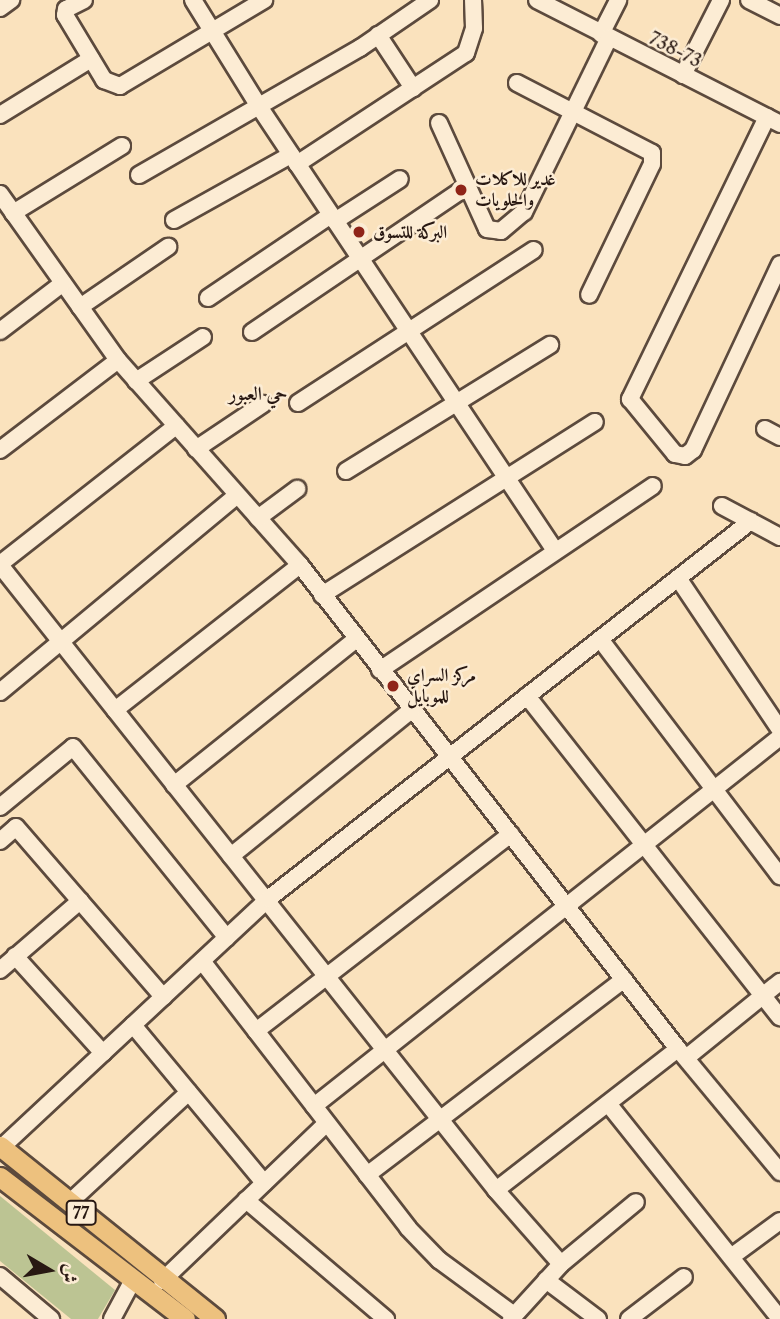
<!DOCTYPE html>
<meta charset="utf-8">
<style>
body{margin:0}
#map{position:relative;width:780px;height:1319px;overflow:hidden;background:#fae2bd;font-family:"Libre Caslon Text",Amiri,serif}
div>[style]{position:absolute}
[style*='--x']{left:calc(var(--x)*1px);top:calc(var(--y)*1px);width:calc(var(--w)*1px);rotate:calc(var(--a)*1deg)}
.green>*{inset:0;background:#bcc493}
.roads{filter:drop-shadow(2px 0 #5c4a3d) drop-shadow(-2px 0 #5c4a3d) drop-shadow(0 2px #5c4a3d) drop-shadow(0 -2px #5c4a3d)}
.minor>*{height:16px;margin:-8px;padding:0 8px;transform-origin:8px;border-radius:8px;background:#fcecd4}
.major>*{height:19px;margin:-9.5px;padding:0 9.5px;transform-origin:9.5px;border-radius:9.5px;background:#edc17e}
.dots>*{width:19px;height:19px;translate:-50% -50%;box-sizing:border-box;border:4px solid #fcecd4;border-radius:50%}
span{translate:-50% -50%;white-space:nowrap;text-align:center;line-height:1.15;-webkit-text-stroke:5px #fcecd4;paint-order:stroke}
.shield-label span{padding:2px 5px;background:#fcecd4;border:2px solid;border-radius:5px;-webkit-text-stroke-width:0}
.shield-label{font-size:16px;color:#281812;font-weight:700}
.street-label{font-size:18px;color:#281812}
.poi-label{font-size:18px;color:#281812;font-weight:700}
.left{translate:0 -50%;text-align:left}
.neighbourhood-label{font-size:19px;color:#281812;font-weight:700}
.north{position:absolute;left:14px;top:1235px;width:70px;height:70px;-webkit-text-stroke:5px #fcecd4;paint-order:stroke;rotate:100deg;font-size:19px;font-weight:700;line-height:28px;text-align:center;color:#281812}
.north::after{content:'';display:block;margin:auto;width:24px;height:32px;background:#281812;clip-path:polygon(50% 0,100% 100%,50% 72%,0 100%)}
</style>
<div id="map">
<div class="green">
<i style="clip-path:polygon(0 1196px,115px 1290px,98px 1319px,71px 1319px,0 1261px)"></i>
</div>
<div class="roads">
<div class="minor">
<i style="--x:84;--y:0;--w:20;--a:153"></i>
<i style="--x:66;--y:9;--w:6;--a:99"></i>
<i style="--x:65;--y:15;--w:76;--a:59"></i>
<i style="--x:104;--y:80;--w:17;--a:21"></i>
<i style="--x:120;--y:86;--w:168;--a:-30.8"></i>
<i style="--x:193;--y:0;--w:127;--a:58.2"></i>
<i style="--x:260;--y:108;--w:530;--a:56.31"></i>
<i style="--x:537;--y:0;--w:273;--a:27"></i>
<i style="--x:749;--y:0;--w:35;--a:27"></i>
<i style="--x:0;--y:8;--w:14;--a:-36"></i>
<i style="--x:601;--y:34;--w:38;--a:-63"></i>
<i style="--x:378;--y:35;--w:64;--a:56.6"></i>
<i style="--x:683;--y:75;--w:84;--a:-63.1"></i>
<i style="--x:517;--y:83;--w:152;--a:27.4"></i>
<i style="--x:652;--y:153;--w:11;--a:90"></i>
<i style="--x:652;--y:164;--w:145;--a:115.7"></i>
<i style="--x:0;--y:115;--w:107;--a:-31.6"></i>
<i style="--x:767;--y:117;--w:314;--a:115.9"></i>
<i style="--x:630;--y:399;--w:71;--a:50.7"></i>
<i style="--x:675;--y:454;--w:10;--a:11"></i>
<i style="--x:685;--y:456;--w:10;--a:-37"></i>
<i style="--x:693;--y:450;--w:205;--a:-64.9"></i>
<i style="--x:439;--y:123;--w:116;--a:65.6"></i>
<i style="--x:487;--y:229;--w:14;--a:8"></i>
<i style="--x:501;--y:231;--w:30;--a:-40"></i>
<i style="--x:524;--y:212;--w:194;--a:-64"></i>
<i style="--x:297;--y:164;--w:202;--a:-33.3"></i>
<i style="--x:466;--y:53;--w:26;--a:-72"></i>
<i style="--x:474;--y:28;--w:28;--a:-92"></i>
<i style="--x:139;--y:175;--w:255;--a:-29.9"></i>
<i style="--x:360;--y:48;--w:85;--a:-34.4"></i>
<i style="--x:0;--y:194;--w:204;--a:54.6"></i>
<i style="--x:118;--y:360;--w:274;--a:48.4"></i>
<i style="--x:300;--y:565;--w:614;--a:52.01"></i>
<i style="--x:678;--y:1049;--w:160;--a:50.3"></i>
<i style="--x:13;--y:213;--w:128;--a:-31.6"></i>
<i style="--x:174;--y:220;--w:134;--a:-29.1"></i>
<i style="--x:335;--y:221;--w:77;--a:-32.9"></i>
<i style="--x:208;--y:298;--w:148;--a:-34"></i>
<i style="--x:80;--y:307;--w:107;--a:-34.3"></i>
<i style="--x:0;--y:331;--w:79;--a:-37.3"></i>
<i style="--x:252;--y:332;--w:261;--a:-34.1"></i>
<i style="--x:136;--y:381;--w:80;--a:-33.3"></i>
<i style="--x:298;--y:403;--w:281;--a:-33"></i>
<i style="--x:765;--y:429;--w:17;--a:28"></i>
<i style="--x:196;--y:449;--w:81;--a:-33.9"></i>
<i style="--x:0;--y:450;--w:148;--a:-37.3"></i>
<i style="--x:346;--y:471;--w:240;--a:-31.7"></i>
<i style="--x:722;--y:506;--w:66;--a:28.1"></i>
<i style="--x:258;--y:518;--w:49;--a:-36.6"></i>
<i style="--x:0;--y:564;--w:224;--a:-38.1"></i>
<i style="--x:0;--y:565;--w:798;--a:51.56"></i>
<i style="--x:496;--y:1190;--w:98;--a:48.7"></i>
<i style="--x:678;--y:578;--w:183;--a:56.1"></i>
<i style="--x:322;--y:595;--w:323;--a:-32.4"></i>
<i style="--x:600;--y:639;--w:298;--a:52.8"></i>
<i style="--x:380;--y:670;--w:329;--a:-34"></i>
<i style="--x:0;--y:692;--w:308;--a:-39.7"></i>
<i style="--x:527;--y:696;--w:409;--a:51.8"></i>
<i style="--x:115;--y:710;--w:235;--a:-38.1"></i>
<i style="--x:174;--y:785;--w:232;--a:-38.7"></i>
<i style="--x:0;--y:807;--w:94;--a:-39.4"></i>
<i style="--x:73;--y:747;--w:245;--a:51.1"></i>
<i style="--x:0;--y:841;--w:21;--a:-41"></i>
<i style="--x:16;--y:827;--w:225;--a:49.1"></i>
<i style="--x:231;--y:856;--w:232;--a:-39"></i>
<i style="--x:15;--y:956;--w:131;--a:47.8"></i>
<i style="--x:202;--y:961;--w:337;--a:52.3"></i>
<i style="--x:408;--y:1228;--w:45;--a:45.9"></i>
<i style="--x:439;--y:1260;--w:93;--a:36.3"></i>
<i style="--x:0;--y:970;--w:106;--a:-40.8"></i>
<i style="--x:133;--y:1025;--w:205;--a:50.3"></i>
<i style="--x:256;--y:1031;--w:322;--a:-37.7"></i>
<i style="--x:686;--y:1058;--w:121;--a:-39"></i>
<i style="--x:314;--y:1106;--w:594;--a:-38.37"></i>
<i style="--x:610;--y:1106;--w:273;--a:51.4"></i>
<i style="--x:1;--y:1148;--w:365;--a:-43"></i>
<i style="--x:268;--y:899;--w:613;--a:-38.05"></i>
<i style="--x:367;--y:1175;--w:323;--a:-37.3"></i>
<i style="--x:496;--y:1190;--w:230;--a:-37.8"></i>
<i style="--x:246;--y:1200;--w:184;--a:40.4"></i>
<i style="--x:69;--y:1203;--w:163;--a:-42.8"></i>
<i style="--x:731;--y:1257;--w:61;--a:-36.3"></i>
<i style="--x:0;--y:1276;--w:67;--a:40.1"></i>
<i style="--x:546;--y:1280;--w:65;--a:36.9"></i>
<i style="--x:162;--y:1281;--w:228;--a:-43.8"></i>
<i style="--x:112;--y:1319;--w:44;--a:-61.7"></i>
<i style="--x:511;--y:1319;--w:74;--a:-47.7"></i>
<i style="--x:561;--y:1264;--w:97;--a:-39.6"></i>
<i style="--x:629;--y:1319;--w:69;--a:-37.4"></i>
</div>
<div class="major">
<i style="--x:0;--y:1146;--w:276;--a:38.8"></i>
<i style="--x:0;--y:1177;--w:233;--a:37.5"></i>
</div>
</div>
<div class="dots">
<i style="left:461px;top:190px;background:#8f2418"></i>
<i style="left:359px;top:232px;background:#8f2418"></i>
<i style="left:393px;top:686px;background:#8f2418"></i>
</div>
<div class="shield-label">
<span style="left:81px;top:1213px">77</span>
</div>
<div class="street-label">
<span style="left:675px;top:50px;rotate:27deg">738-73</span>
</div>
<div class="poi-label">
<span class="left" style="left:475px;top:190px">غدير للاكلات<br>والحلويات</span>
<span class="left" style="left:373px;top:232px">البركة للتسوق</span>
<span class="left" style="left:407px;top:686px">مركز السراي<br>للموبايل</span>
</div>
<div class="neighbourhood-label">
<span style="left:258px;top:394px">حي العبور</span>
</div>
<div class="north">ش</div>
</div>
